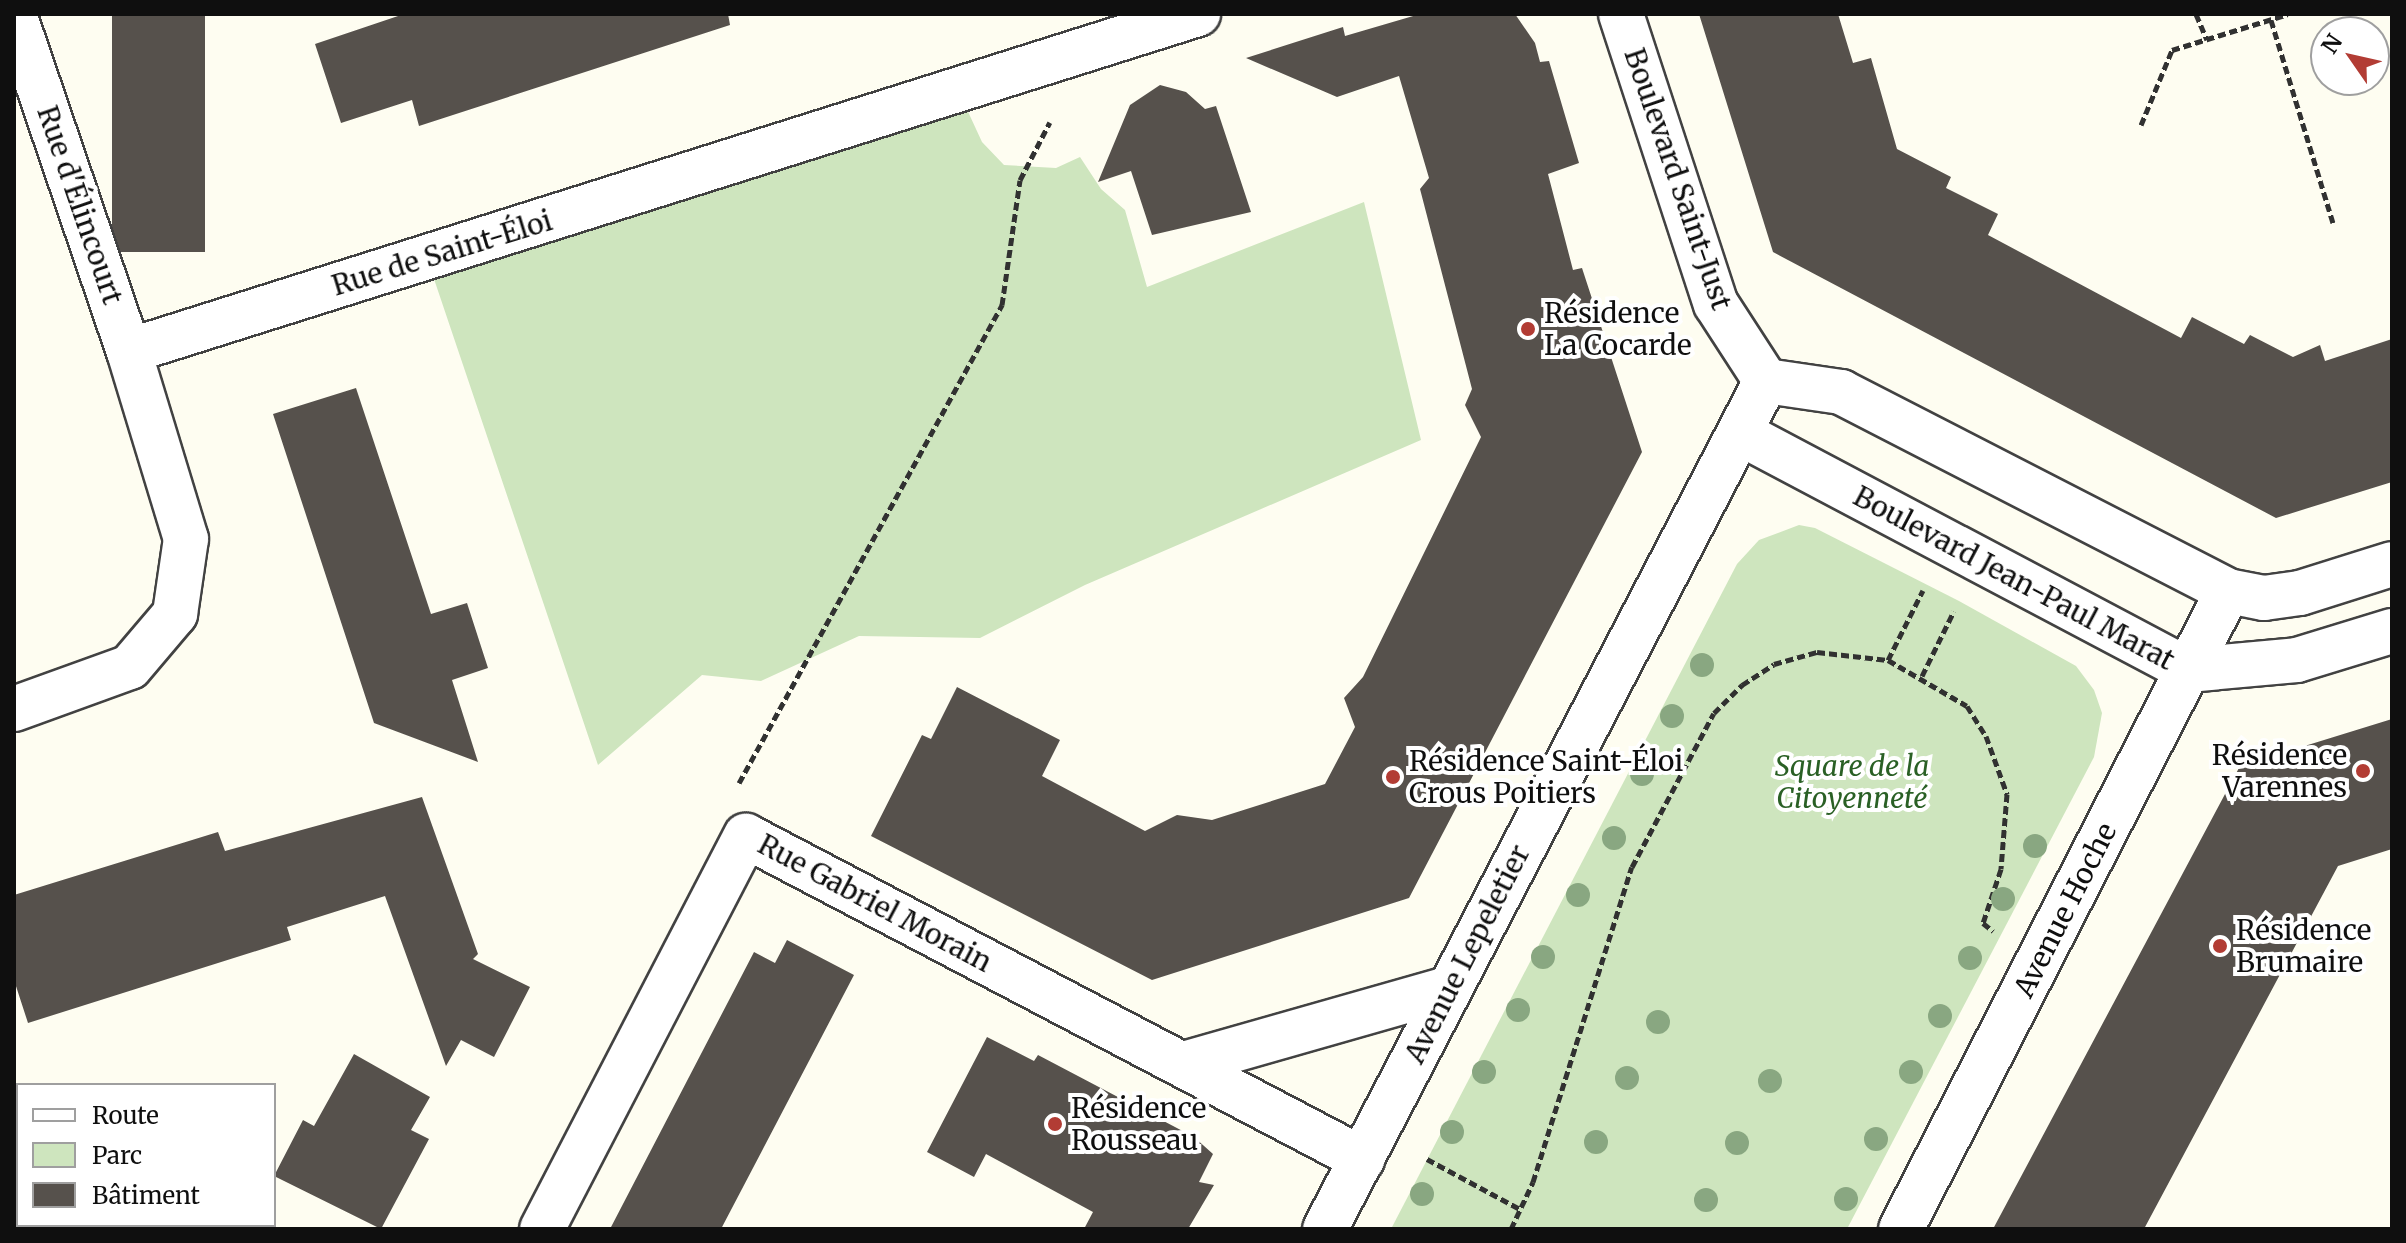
<!DOCTYPE html>
<meta charset="utf-8">
<style>
body{margin:0}
#map{position:relative;width:2406px;height:1243px;overflow:hidden;background:#fefdf1;font-family:Merriweather,serif}
div>[style]{position:absolute}
[style*='--x']{left:calc(var(--x)*1px);top:calc(var(--y)*1px);width:calc(var(--w)*1px);rotate:calc(var(--a)*1deg)}
.green>*{inset:0;background:#cee5be}
.building>*{inset:0;background:#56514c;transform-origin:0 0}
.path>*{height:5px;margin-top:-2.5px;transform-origin:0;background:repeating-linear-gradient(90deg,#313131 0 8px,transparent 0 12px)}
.roads{filter:drop-shadow(2px 0 #424242) drop-shadow(-2px 0 #424242) drop-shadow(0 2px #424242) drop-shadow(0 -2px #424242)}
.minor>*{height:44px;margin:-22px;padding:0 22px;transform-origin:22px;border-radius:22px;background:#fff}
.trees>*{width:24px;height:24px;margin:-12px;border-radius:50%;background:#89a781}
.dots>*{width:22px;height:22px;translate:-50% -50%;box-sizing:border-box;border:4px solid #fff;border-radius:50%}
span{translate:-50% -50%;white-space:nowrap;text-align:center;line-height:1.15;-webkit-text-stroke:8px #fff;paint-order:stroke}
.street-label{font-size:28px;color:#0f0f0f}
.poi-label{font-size:28px;color:#0f0f0f}
.left{translate:0 -50%;text-align:left}
.right{translate:-100% -50%;text-align:right}
.park-label{font-size:28px;color:#2a6025;font-style:italic}
.frame{position:absolute;inset:0;border:16px solid #0f0f0f;pointer-events:none}
.legend{position:absolute;left:16px;top:1083px;width:260px;height:144px;box-sizing:border-box;background:#fff;border:2px solid #9f9f9f;margin:0;padding:10px 14px;list-style:none;font-size:24px;color:#0f0f0f}
.legend li{display:flex;align-items:center;gap:16px;height:40px}
.legend b{width:40px;border:2px solid #9f9f9f}
.north{position:absolute;left:2310px;top:16px;width:80px;height:80px;box-sizing:border-box;background:#fff;border:2px solid #9f9f9f;border-radius:50%;rotate:304deg;font-size:22px;font-weight:700;line-height:32px;text-align:center;color:#0f0f0f}
.north::after{content:'';display:block;margin:auto;width:28px;height:36px;background:#b23c34;clip-path:polygon(50% 0,100% 100%,50% 72%,0 100%)}
</style>
<div id="map">
<div class="green">
<i style="clip-path:polygon(964px 103px,982px 142px,1004px 165px,1056px 168px,1080px 157px,1101px 189px,1125px 210px,1147px 287px,1364px 202px,1421px 440px,1085px 585px,980px 638px,859px 636px,761px 681px,702px 675px,598px 765px,434px 279px)"></i>
<i style="clip-path:polygon(1799px 525px,1815px 528px,1959px 601px,2076px 666px,2094px 690px,2102px 713px,2094px 757px,1847px 1229px,1391px 1229px,1737px 564px,1759px 540px)"></i>
</div>
<div class="building">
<i style="left:112px;top:14px;width:93px;height:238px"></i>
<i style="clip-path:polygon(404px 14px,728px 14px,730px 25px,419px 126px,412px 100px,341px 123px,315px 44px)"></i>
<i style="clip-path:polygon(1420px 14px,1515px 14px,1535px 43px,1540px 62px,1549px 61px,1579px 163px,1548px 174px,1573px 270px,1582px 268px,1642px 452px,1409px 898px,1152px 980px,871px 836px,922px 735px,931px 739px,957px 687px,1060px 740px,1042px 776px,1145px 831px,1177px 815px,1212px 820px,1325px 784px,1355px 727px,1344px 698px,1363px 677px,1481px 437px,1465px 405px,1472px 389px,1420px 189px,1429px 178px,1399px 76px,1337px 97px,1246px 58px,1343px 27px,1345px 36px)"></i>
<i style="clip-path:polygon(1699px 14px,1838px 14px,1853px 63px,1871px 58px,1897px 149px,1951px 177px,1946px 188px,1998px 214px,1988px 235px,2181px 338px,2192px 317px,2244px 344px,2250px 335px,2293px 357px,2320px 345px,2325px 361px,2392px 339px,2392px 482px,2276px 518px,1773px 252px)"></i>
<i style="clip-path:polygon(1160px 85px,1186px 92px,1205px 109px,1216px 106px,1251px 212px,1152px 235px,1131px 171px,1098px 182px,1130px 105px)"></i>
<i style="clip-path:polygon(356px 388px,431px 614px,467px 603px,488px 668px,452px 680px,478px 762px,374px 723px,273px 414px)"></i>
<i style="clip-path:polygon(2392px 719px,2392px 849px,2338px 866px,2144px 1229px,1993px 1229px,2240px 766px)"></i>
<i style="clip-path:polygon(422px 797px,478px 954px,473px 959px,530px 987px,494px 1057px,461px 1040px,446px 1066px,385px 896px,287px 927px,291px 940px,28px 1023px,14px 980px,14px 895px,218px 832px,225px 851px)"></i>
<i style="clip-path:polygon(787px 940px,854px 975px,721px 1229px,610px 1229px,754px 952px,775px 963px)"></i>
<i style="clip-path:polygon(987px 1037px,1034px 1061px,1038px 1055px,1194px 1137px,1213px 1154px,1199px 1182px,1214px 1185px,1188px 1229px,1084px 1229px,1093px 1212px,986px 1154px,974px 1177px,927px 1152px)"></i>
<i style="clip-path:polygon(354px 1054px,430px 1097px,411px 1130px,429px 1139px,381px 1229px,274px 1176px,303px 1120px,314px 1126px)"></i>
</div>
<div class="path">
<i style="--x:2196;--y:14;--w:28;--a:67"></i>
<i style="--x:2271;--y:20;--w:212;--a:73"></i>
<i style="--x:2141;--y:125;--w:81;--a:-67.5"></i>
<i style="--x:2172;--y:50;--w:121;--a:-17.2"></i>
<i style="--x:1888;--y:660;--w:78;--a:-63.4"></i>
<i style="--x:1922;--y:676;--w:72;--a:-63.8"></i>
<i style="--x:739;--y:783;--w:546;--a:-61.18"></i>
<i style="--x:1002;--y:305;--w:126;--a:-81.8"></i>
<i style="--x:1020;--y:180;--w:65;--a:-62.7"></i>
<i style="--x:1427;--y:1159;--w:106;--a:28.3"></i>
<i style="--x:1511;--y:1229;--w:52;--a:-64.9"></i>
<i style="--x:1533;--y:1182;--w:330;--a:-72.6"></i>
<i style="--x:1632;--y:867;--w:174;--a:-62"></i>
<i style="--x:1714;--y:713;--w:40;--a:-45"></i>
<i style="--x:1742;--y:685;--w:38;--a:-33"></i>
<i style="--x:1774;--y:664;--w:45;--a:-15.6"></i>
<i style="--x:1817;--y:652;--w:71;--a:6.4"></i>
<i style="--x:1888;--y:660;--w:91;--a:30.2"></i>
<i style="--x:1967;--y:706;--w:36;--a:58"></i>
<i style="--x:1986;--y:736;--w:62;--a:70.1"></i>
<i style="--x:2007;--y:794;--w:75;--a:94.6"></i>
<i style="--x:2001;--y:869;--w:57;--a:108.4"></i>
<i style="--x:1983;--y:923;--w:13;--a:39"></i>
</div>
<div class="roads">
<div class="minor">
<i style="--x:14;--y:14;--w:356;--a:71.2"></i>
<i style="--x:1621;--y:14;--w:305;--a:71.9"></i>
<i style="--x:1716;--y:304;--w:92;--a:57"></i>
<i style="--x:1766;--y:381;--w:76;--a:8.3"></i>
<i style="--x:1841;--y:392;--w:435;--a:27.2"></i>
<i style="--x:2228;--y:591;--w:37;--a:11"></i>
<i style="--x:2264;--y:598;--w:36;--a:-8"></i>
<i style="--x:2300;--y:593;--w:96;--a:-17.5"></i>
<i style="--x:1740;--y:433;--w:507;--a:27.88"></i>
<i style="--x:2188;--y:670;--w:109;--a:-5.2"></i>
<i style="--x:2297;--y:660;--w:99;--a:-17"></i>
<i style="--x:14;--y:709;--w:123;--a:-19.9"></i>
<i style="--x:130;--y:667;--w:70;--a:-49.7"></i>
<i style="--x:175;--y:614;--w:76;--a:-81.7"></i>
<i style="--x:186;--y:539;--w:196;--a:-106.9"></i>
<i style="--x:129;--y:351;--w:1121;--a:-17.5"></i>
<i style="--x:1184;--y:1064;--w:274;--a:-15.9"></i>
<i style="--x:542;--y:1229;--w:443;--a:-62.6"></i>
<i style="--x:746;--y:836;--w:696;--a:27.67"></i>
<i style="--x:1325;--y:1229;--w:956;--a:-62.52"></i>
<i style="--x:1901;--y:1229;--w:717;--a:-62.86"></i>
</div>
</div>
<div class="trees">
<i style="left:1702px;top:665px"></i>
<i style="left:1672px;top:716px"></i>
<i style="left:1642px;top:774px"></i>
<i style="left:1614px;top:838px"></i>
<i style="left:2035px;top:846px"></i>
<i style="left:1578px;top:895px"></i>
<i style="left:2003px;top:899px"></i>
<i style="left:1543px;top:957px"></i>
<i style="left:1970px;top:958px"></i>
<i style="left:1518px;top:1010px"></i>
<i style="left:1940px;top:1016px"></i>
<i style="left:1658px;top:1022px"></i>
<i style="left:1484px;top:1072px"></i>
<i style="left:1911px;top:1072px"></i>
<i style="left:1627px;top:1078px"></i>
<i style="left:1770px;top:1081px"></i>
<i style="left:1452px;top:1132px"></i>
<i style="left:1876px;top:1139px"></i>
<i style="left:1596px;top:1142px"></i>
<i style="left:1737px;top:1143px"></i>
<i style="left:1422px;top:1194px"></i>
<i style="left:1846px;top:1199px"></i>
<i style="left:1706px;top:1200px"></i>
</div>
<div class="dots">
<i style="left:1528px;top:329px;background:#b23c34"></i>
<i style="left:2363px;top:771px;background:#b23c34"></i>
<i style="left:1393px;top:777px;background:#b23c34"></i>
<i style="left:2220px;top:946px;background:#b23c34"></i>
<i style="left:1055px;top:1124px;background:#b23c34"></i>
</div>
<div class="street-label">
<span style="left:1678px;top:179px;rotate:71deg">Boulevard Saint-Just</span>
<span style="left:80px;top:205px;rotate:71deg">Rue d'Élincourt</span>
<span style="left:442px;top:253px;rotate:-17deg">Rue de Saint-Éloi</span>
<span style="left:2014px;top:578px;rotate:28deg">Boulevard Jean-Paul Marat</span>
<span style="left:875px;top:903px;rotate:28deg">Rue Gabriel Morain</span>
<span style="left:2065px;top:910px;rotate:-63deg">Avenue Hoche</span>
<span style="left:1467px;top:954px;rotate:-63deg">Avenue Lepeletier</span>
</div>
<div class="poi-label">
<span class="left" style="left:1544px;top:329px">Résidence<br>La Cocarde</span>
<span class="right" style="left:2347px;top:771px">Résidence<br>Varennes</span>
<span class="left" style="left:1409px;top:777px">Résidence Saint-Éloi<br>Crous Poitiers</span>
<span class="left" style="left:2236px;top:946px">Résidence<br>Brumaire</span>
<span class="left" style="left:1071px;top:1124px">Résidence<br>Rousseau</span>
</div>
<div class="park-label">
<span style="left:1852px;top:782px">Square de la<br>Citoyenneté</span>
</div>
<div class="frame"></div>
<ul class="legend">
<li><b style="height:10px;background:#fff"></b>Route</li>
<li><b style="height:22px;background:#cee5be"></b>Parc</li>
<li><b style="height:22px;background:#56514c"></b>Bâtiment</li>
</ul>
<div class="north">N</div>
</div>
